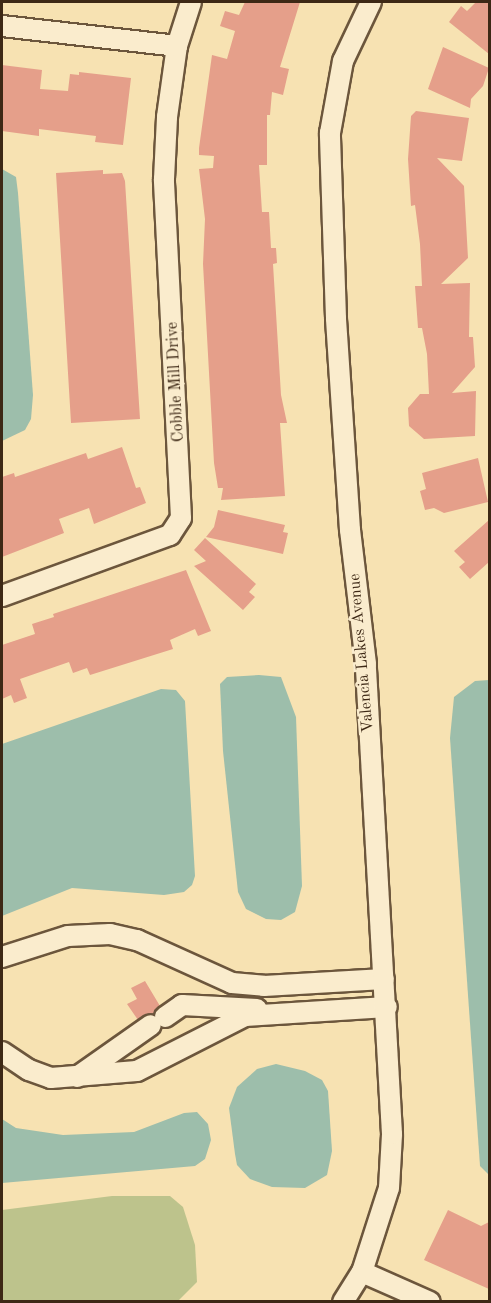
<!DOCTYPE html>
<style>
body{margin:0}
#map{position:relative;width:491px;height:1303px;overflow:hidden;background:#f7e2b2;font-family:"Old Standard TT",serif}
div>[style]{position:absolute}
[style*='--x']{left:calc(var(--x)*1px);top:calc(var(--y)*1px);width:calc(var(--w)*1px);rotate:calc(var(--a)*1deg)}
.green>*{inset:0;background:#bdc38c}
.water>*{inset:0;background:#9dbeab}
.building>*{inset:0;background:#e59f8a}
.roads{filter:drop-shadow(2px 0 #6c563c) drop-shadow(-2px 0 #6c563c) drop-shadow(0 2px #6c563c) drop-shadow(0 -2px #6c563c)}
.street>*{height:20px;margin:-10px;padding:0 10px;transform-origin:10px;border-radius:10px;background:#faeccd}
span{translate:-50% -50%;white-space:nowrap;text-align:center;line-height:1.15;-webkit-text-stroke:5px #faeccd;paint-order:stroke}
.street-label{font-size:16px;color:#3d2815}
.frame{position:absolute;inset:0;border:3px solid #3d2815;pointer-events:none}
</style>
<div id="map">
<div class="green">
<i style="clip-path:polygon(112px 1196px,170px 1196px,183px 1207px,195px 1245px,197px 1282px,178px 1301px,2px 1301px,2px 1210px)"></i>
</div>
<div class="water">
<i style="clip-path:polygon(2px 169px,16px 177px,18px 193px,33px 395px,31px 419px,25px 430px,2px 441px)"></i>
<i style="clip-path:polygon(259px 675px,281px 677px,296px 717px,302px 886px,295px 912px,281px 920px,266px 919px,246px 909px,238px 892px,223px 751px,220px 684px,227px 677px)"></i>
<i style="clip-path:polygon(489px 680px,490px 680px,489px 1175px,480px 1166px,450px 738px,454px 697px,475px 681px)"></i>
<i style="clip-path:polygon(161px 689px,176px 690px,185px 701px,195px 876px,192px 885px,184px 892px,164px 895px,72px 888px,2px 916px,2px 744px)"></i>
<i style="clip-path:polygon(276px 1064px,305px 1071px,322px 1080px,328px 1091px,332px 1151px,327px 1175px,305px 1188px,272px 1187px,250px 1179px,237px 1165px,235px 1154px,229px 1108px,237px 1087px,257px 1069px)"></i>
<i style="clip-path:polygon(197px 1112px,208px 1124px,211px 1140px,205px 1159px,195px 1166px,2px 1183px,2px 1119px,16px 1128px,63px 1135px,134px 1132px,184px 1113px)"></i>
</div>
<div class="building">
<i style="clip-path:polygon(245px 2px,300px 2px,280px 67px,289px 69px,283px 95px,272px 92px,270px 115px,267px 115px,267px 165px,259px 165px,262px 212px,269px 212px,271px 248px,276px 248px,277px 263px,273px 264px,281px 395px,287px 423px,280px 423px,285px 496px,221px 500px,223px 488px,218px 488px,214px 463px,203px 264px,205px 219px,199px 169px,213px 168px,214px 156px,199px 155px,199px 148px,212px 55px,227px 59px,235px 31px,220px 26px,225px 11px,239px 15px)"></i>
<i style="clip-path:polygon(476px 2px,489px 2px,489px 54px,449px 22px,461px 6px,467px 11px)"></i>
<i style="clip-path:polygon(443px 47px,489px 68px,483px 86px,471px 99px,470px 108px,428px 89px)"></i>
<i style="clip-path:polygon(2px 65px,42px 70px,40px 89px,68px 91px,70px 74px,79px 75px,79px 72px,131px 78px,123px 145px,95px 142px,96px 136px,39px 129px,39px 136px,2px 131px)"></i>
<i style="clip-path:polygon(416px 111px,469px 118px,462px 161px,437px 158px,464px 186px,468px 258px,441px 284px,470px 283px,469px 337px,473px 337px,475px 367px,452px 393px,476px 391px,475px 436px,424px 439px,409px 426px,408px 408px,420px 394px,429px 394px,427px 354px,422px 328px,418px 328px,415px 286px,422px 286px,420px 244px,415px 205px,411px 206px,408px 159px,411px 116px)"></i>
<i style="clip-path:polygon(103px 170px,103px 174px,122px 173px,125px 181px,140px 419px,71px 423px,56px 173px)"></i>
<i style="clip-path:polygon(122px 447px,136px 488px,140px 487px,146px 503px,94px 524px,89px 508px,59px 519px,64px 533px,2px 557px,2px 477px,14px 473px,15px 477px,86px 453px,88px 459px)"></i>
<i style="clip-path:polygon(478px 458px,488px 502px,444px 513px,434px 508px,425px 510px,420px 491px,426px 489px,422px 473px)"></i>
<i style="clip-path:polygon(218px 510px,285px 525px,283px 532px,288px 533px,283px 554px,206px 537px,214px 527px)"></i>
<i style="clip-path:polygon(489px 520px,489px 562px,470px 579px,459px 567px,465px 562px,454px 551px)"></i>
<i style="clip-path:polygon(205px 538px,256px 584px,249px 592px,255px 597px,243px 610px,194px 566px,206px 561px,194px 550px)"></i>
<i style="clip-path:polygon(186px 570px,211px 631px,198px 636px,195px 629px,170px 640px,173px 649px,90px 675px,87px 668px,73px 673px,69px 662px,20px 679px,27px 698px,14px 703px,11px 695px,2px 699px,2px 645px,35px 634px,32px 624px,54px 617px,53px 614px)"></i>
<i style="clip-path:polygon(145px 981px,160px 1006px,154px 1014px,138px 1020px,127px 1004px,137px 999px,131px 988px)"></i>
<i style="clip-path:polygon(448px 1210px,481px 1226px,489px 1222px,489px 1289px,424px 1260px)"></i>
</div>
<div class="roads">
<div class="street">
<i style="--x:2;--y:26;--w:176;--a:6.5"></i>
<i style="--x:2;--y:596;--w:179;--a:-20"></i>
<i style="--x:170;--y:535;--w:20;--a:-57"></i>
<i style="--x:181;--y:518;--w:339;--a:-92.9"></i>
<i style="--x:164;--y:179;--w:62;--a:-87.2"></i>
<i style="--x:167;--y:117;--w:72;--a:-82"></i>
<i style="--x:177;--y:46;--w:46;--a:-72.3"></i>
<i style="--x:2;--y:957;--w:69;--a:-17.7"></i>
<i style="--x:68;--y:936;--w:42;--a:-2.7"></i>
<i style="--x:110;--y:934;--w:28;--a:13"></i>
<i style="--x:137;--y:940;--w:104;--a:24.4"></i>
<i style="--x:232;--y:983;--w:32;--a:5"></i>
<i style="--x:264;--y:986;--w:120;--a:-3.3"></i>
<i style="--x:165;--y:1017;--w:21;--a:-35"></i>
<i style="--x:182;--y:1005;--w:75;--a:3.1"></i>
<i style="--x:2;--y:1052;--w:32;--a:34"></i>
<i style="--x:29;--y:1070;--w:23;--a:20"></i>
<i style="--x:51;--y:1078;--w:86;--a:-4.7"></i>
<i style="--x:137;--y:1071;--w:121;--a:-27"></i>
<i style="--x:245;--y:1016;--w:142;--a:-3.6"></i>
<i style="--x:77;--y:1077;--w:90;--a:-35.1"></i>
<i style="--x:362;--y:1272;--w:74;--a:23.8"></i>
<i style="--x:343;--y:1302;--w:36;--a:-58"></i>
<i style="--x:362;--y:1272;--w:88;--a:-72.2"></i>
<i style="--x:389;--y:1188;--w:54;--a:-86.8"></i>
<i style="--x:392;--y:1134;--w:471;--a:-93.2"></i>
<i style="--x:366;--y:664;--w:135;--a:-96.8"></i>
<i style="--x:350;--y:530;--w:212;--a:-93.8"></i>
<i style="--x:336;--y:318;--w:185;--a:-91.9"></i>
<i style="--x:330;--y:133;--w:73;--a:-79.8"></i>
<i style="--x:343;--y:61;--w:65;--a:-64.6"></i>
</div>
</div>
<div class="street-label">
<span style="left:176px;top:382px;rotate:-93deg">Cobble Mill Drive</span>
<span style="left:362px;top:653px;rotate:-95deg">Valencia Lakes Avenue</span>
</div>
<div class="frame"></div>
</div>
